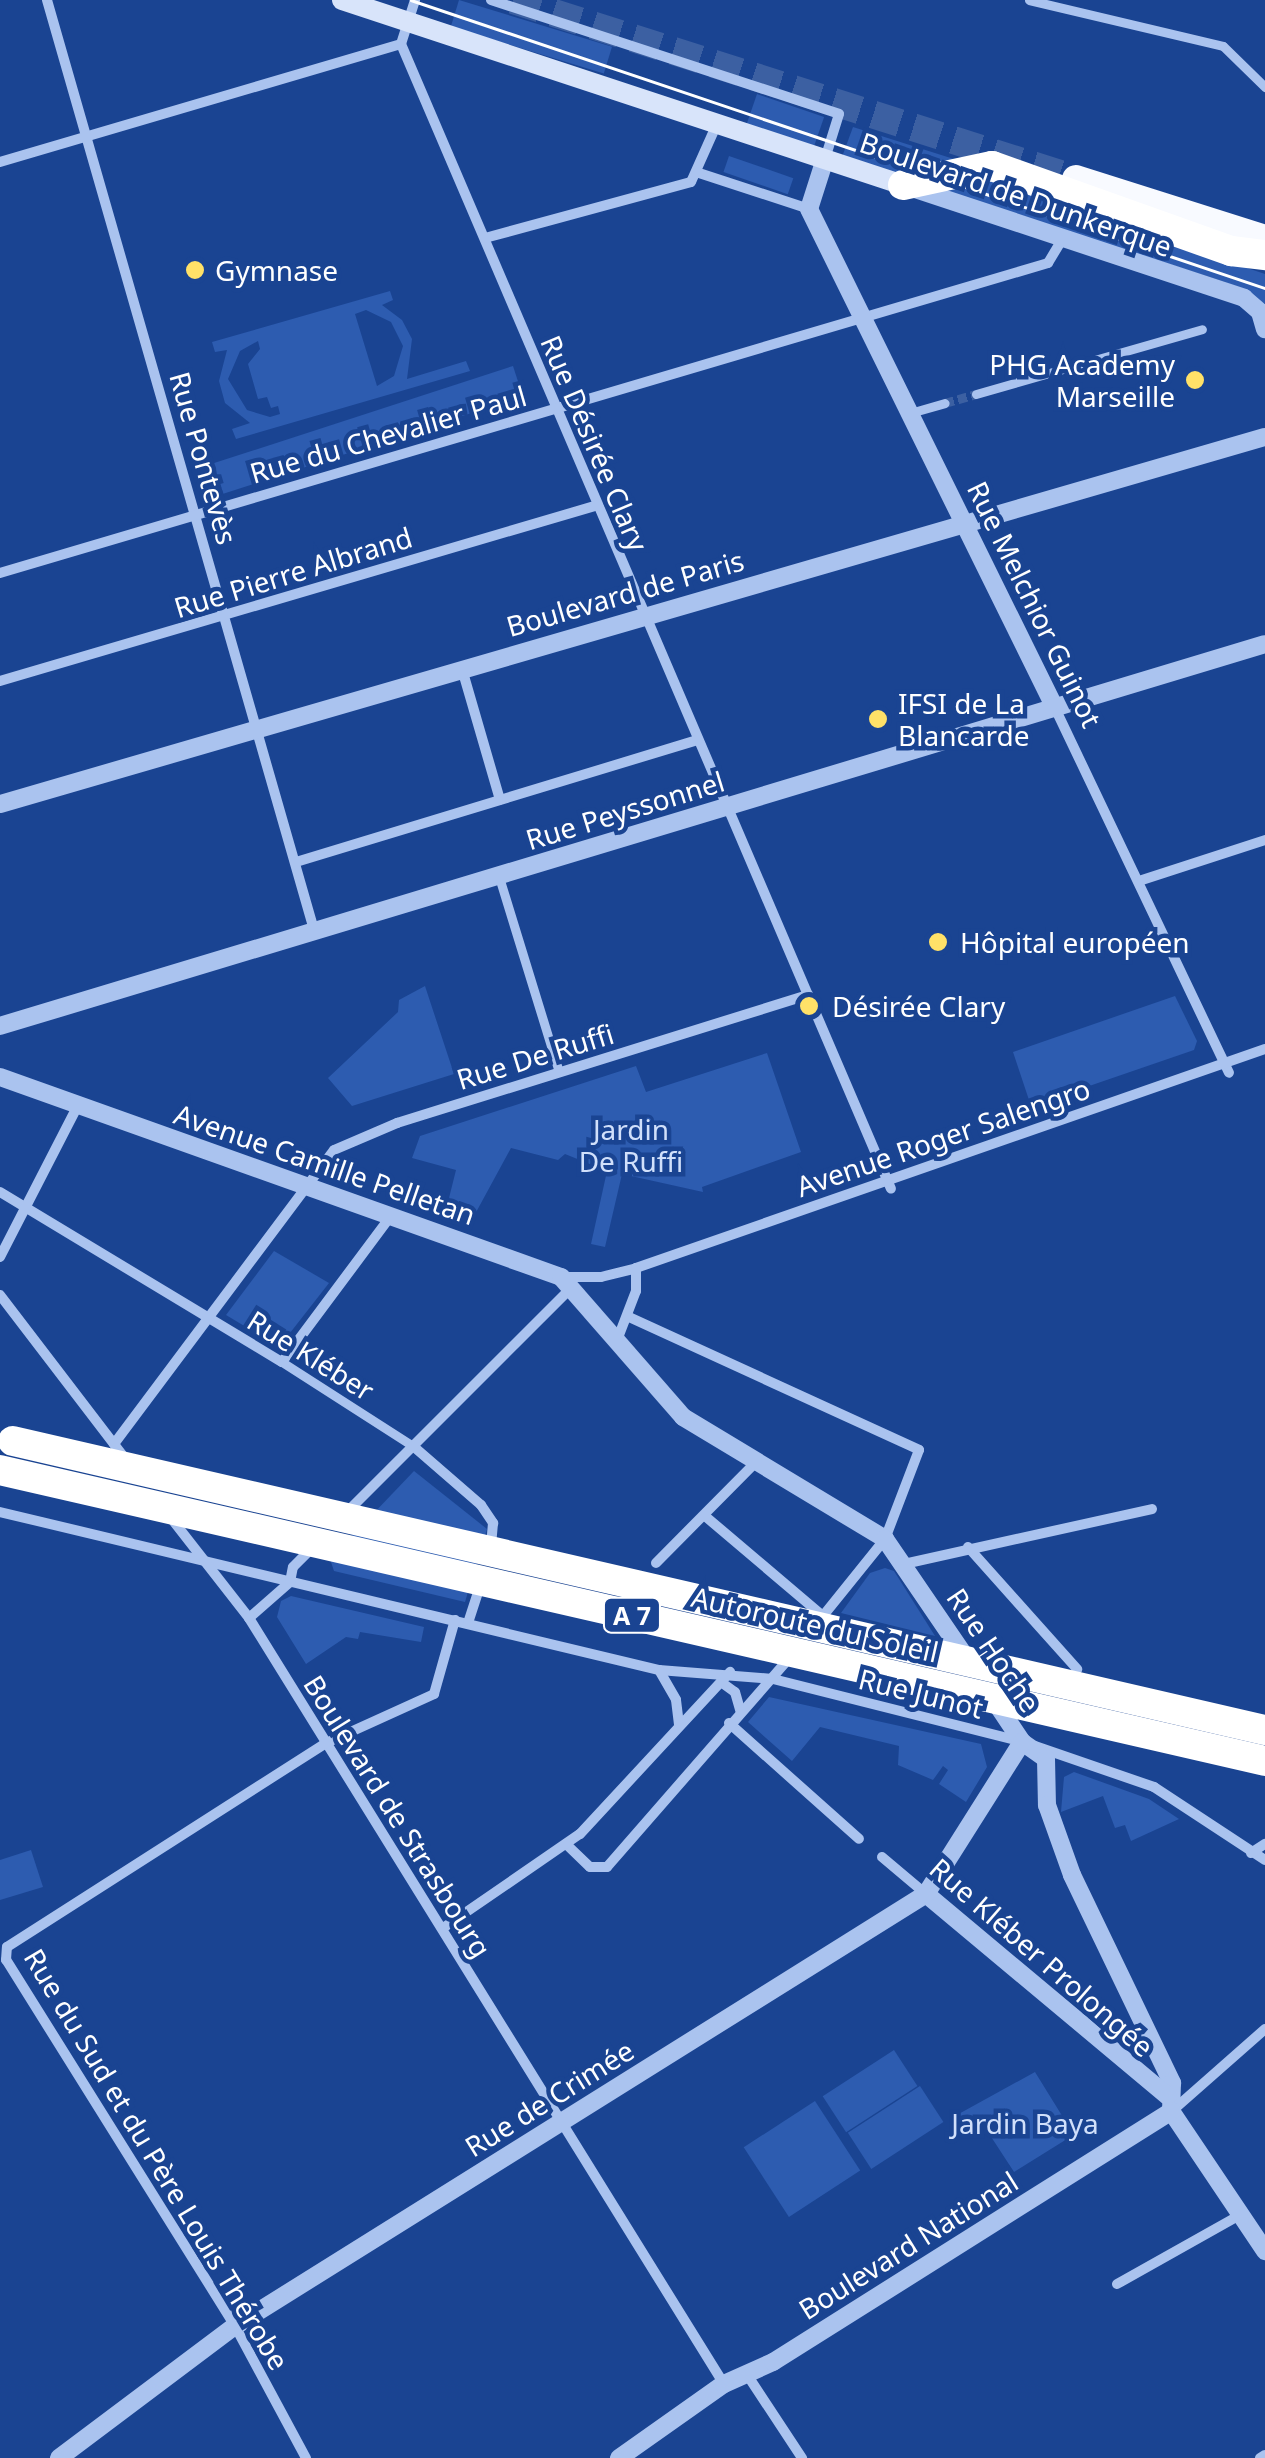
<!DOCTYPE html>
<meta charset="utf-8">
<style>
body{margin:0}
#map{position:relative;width:1265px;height:2458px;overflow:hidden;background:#1a4492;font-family:"Noto Sans",sans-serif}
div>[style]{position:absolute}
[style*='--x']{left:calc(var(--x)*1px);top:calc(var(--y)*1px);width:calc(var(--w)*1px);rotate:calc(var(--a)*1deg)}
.green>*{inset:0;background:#2d5cb0;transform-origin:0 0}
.pedestrian-tunnel>*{height:9px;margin-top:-4.5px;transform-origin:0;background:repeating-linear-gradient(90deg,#3c60a2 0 9px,transparent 0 13.5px)}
.trunk-tunnel>*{height:28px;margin-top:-14px;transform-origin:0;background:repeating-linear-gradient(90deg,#3c60a2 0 28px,transparent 0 42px)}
.pedestrian>*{height:9px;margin:-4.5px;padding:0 4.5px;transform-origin:4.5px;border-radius:4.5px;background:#aac3ef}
.minor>*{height:10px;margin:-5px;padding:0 5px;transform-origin:5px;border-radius:5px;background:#aac3ef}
.tertiary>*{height:18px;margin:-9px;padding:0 9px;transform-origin:9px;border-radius:9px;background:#aac3ef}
.secondary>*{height:20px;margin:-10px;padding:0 10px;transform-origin:10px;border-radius:10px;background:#d8e4fa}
.trunk>*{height:28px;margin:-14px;padding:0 14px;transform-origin:14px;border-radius:14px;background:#f8faff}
.motorway>*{height:30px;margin:-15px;padding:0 15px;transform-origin:15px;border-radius:15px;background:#fff}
.tram>*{height:2.5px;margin:-1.25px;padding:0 1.25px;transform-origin:1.25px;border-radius:1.25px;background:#fff}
.motorway-bridge>*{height:30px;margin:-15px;padding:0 15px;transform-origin:15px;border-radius:15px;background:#fff}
.dots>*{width:28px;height:28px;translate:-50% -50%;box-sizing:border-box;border:5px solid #1a4492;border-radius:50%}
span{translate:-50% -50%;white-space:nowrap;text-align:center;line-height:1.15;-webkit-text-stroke:9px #1a4492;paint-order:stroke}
.shield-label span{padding:2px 8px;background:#1a4492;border:2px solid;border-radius:8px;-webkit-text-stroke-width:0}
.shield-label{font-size:25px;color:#fff;font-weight:700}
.street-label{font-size:28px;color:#fff}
.poi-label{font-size:28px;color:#fff}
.left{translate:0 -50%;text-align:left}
.right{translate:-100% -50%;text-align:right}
.park-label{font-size:28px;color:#d1e0fb}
</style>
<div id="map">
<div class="green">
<i style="left:459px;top:0;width:160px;height:28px;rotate:17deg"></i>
<i style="left:757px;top:94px;width:71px;height:32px;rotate:19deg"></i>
<i style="clip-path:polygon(853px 127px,957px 160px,902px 176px,842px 157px)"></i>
<i style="left:729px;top:156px;width:68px;height:17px;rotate:19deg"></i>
<i style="clip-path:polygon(971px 174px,1265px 274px,1265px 304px,1225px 282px,933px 188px)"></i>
<i style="clip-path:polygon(evenodd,390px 291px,393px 300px,382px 305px,402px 320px,412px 339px,407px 379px,466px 361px,470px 371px,236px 439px,232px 429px,250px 423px,225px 403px,219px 381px,227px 350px,215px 352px,212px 342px,390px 291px,366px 310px,391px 322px,403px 346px,394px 376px,377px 386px,355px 314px,366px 310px,390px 291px,258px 341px,260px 349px,248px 364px,258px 399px,267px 397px,271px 408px,278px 406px,280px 414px,270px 417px,247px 410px,228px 379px,240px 351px,258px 341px)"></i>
<i style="left:513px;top:366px;width:32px;height:315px;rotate:72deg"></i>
<i style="clip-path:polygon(425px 986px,454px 1074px,352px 1106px,328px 1078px,398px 1012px,399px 1000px)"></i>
<i style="clip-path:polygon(1175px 996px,1197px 1041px,1194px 1050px,1031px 1106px,1013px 1052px)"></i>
<i style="clip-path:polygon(767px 1053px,801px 1152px,702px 1187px,703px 1192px,622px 1174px,605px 1247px,591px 1244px,607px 1171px,565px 1154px,558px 1160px,511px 1148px,474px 1216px,446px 1210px,456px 1170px,412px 1158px,420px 1136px,636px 1066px,646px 1092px)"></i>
<i style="clip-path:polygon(274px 1251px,329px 1283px,279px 1347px,226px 1315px)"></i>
<i style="clip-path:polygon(414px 1471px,487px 1529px,465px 1602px,334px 1571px,330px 1559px)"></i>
<i style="clip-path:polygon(885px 1568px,894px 1571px,935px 1636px,841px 1613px,870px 1573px)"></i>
<i style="clip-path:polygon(291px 1596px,424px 1627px,421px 1642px,360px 1632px,358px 1639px,346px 1637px,306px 1664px,277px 1617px,281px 1601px)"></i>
<i style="clip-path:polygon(769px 1697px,981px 1744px,987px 1767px,966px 1802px,939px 1784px,948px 1770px,943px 1766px,933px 1780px,898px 1765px,899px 1746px,820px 1727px,792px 1761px,748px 1722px)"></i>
<i style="clip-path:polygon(1074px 1772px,1149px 1799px,1179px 1819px,1131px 1841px,1125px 1825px,1115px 1828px,1103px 1796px,1061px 1812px,1064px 1777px)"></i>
<i style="clip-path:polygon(31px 1850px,43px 1887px,0 1900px,0 1860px)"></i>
<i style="left:894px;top:2050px;width:43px;height:85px;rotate:57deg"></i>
<i style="clip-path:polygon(1035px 2072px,1069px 2127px,1063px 2131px,1067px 2139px,1014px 2172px,986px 2129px,970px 2138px,955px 2116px)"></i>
<i style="left:920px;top:2086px;width:43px;height:86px;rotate:57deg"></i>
<i style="left:815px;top:2101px;width:83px;height:85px;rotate:57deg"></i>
</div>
<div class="pedestrian-tunnel">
<i style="--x:945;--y:403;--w:32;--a:-16"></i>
</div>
<div class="trunk-tunnel">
<i style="--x:513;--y:0;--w:591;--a:17.64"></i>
</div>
<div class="pedestrian">
<i style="--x:1029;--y:0;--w:199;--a:13.3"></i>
<i style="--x:1223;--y:46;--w:59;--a:44.3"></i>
<i style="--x:976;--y:394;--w:235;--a:-16"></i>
<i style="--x:910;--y:413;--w:36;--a:-16"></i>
<i style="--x:499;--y:877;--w:204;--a:72.9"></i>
<i style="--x:282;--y:1362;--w:156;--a:32.7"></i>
</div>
<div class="minor">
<i style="--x:47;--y:0;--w:968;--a:73.98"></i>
<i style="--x:491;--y:0;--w:366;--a:18.1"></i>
<i style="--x:839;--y:114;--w:47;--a:107.3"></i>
<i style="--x:401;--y:44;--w:1245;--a:66.83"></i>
<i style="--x:401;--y:44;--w:46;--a:-72.3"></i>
<i style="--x:0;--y:162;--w:418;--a:-16.4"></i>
<i style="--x:699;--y:173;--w:116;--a:18.1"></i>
<i style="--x:485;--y:238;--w:213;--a:-15.2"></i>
<i style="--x:691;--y:182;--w:64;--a:-65.9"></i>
<i style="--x:0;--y:573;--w:1093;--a:-16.48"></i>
<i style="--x:1048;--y:263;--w:29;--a:-59"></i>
<i style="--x:462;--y:669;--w:136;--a:73.8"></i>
<i style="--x:0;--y:681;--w:623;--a:-16.4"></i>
<i style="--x:1055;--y:708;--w:404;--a:64.5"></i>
<i style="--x:296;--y:862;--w:420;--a:-16.9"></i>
<i style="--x:1142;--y:880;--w:129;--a:-18"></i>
<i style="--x:0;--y:1192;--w:329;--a:31.1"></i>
<i style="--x:282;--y:1362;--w:181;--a:-53.3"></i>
<i style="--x:0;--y:1257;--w:171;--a:-62.8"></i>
<i style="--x:561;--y:1277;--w:40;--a:0"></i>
<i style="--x:601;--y:1277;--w:36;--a:-14"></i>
<i style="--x:636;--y:1268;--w:666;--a:-19.2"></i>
<i style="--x:0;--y:1295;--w:209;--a:52.6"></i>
<i style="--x:629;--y:1317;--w:319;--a:24.6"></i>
<i style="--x:919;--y:1450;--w:95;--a:110.9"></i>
<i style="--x:885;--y:1539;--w:107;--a:128.9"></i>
<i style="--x:616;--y:1343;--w:56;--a:-69"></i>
<i style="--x:636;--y:1291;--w:23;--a:-90"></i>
<i style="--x:114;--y:1444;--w:367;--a:-53.2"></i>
<i style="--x:334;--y:1150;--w:69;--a:-23.2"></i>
<i style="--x:397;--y:1123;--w:431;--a:-17.3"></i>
<i style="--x:413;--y:1446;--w:90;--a:40.9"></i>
<i style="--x:481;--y:1505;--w:22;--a:56"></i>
<i style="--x:493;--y:1523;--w:22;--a:95"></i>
<i style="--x:348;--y:1511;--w:314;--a:-45"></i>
<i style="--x:0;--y:1512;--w:678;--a:13.48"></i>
<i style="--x:659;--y:1670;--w:114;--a:4.5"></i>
<i style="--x:773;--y:1679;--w:254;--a:14.1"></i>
<i style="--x:705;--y:1516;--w:155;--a:40.3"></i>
<i style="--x:171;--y:1518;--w:127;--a:52"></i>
<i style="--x:249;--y:1618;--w:901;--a:58.2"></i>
<i style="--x:968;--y:1547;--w:164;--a:48.2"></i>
<i style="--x:656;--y:1563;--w:144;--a:-45.3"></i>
<i style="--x:904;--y:1564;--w:254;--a:-12.5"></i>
<i style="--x:249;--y:1618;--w:55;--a:-41.3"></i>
<i style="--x:290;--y:1582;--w:15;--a:-79"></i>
<i style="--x:293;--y:1567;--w:27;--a:-45"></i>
<i style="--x:468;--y:1623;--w:40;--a:-72"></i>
<i style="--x:659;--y:1670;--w:34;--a:60"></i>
<i style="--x:676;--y:1700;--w:26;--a:83"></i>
<i style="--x:721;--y:1682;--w:17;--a:36"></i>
<i style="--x:735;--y:1692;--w:19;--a:74"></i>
<i style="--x:729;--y:1723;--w:174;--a:41.7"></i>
<i style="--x:1035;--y:1746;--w:126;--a:19"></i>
<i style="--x:1154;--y:1787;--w:133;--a:33.3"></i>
<i style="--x:566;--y:1844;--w:33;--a:44"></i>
<i style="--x:590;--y:1867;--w:17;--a:0"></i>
<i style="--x:607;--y:1867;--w:281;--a:-48.9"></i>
<i style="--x:1251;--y:1853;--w:17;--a:-33"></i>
<i style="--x:882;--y:1857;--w:57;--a:40.1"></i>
<i style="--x:443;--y:1928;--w:166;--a:-34.5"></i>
<i style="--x:580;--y:1834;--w:221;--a:-47.2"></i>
<i style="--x:1172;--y:2111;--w:124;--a:-41.4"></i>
<i style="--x:1117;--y:2284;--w:141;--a:-29.3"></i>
<i style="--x:746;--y:2373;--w:102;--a:56.6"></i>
<i style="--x:306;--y:2458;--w:150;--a:-118.3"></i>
<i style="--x:235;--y:2326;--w:432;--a:-122"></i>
<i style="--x:6;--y:1960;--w:13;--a:-86"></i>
<i style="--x:7;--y:1947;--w:376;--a:-32.6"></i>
<i style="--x:324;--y:1744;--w:121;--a:-24.4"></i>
<i style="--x:434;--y:1694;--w:77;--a:-74.2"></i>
<i style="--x:1260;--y:2458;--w:6;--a:-31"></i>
</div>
<div class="tertiary">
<i style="--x:825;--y:159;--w:52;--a:107.7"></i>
<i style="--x:809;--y:209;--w:556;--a:63.76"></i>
<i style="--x:912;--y:188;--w:350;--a:18.3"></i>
<i style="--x:1244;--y:298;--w:21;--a:41"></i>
<i style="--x:1260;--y:312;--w:18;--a:74"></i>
<i style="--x:0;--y:804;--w:1317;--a:-16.18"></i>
<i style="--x:0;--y:1026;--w:1321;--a:-16.8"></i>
<i style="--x:0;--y:1077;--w:596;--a:19.62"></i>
<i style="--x:561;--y:1277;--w:186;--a:48.9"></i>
<i style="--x:683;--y:1417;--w:236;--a:31.1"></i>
<i style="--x:885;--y:1539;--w:149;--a:55.7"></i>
<i style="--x:994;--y:1700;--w:50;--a:56.3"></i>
<i style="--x:1022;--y:1742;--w:29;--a:35"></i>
<i style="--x:1046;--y:1759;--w:46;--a:88.8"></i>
<i style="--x:1047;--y:1805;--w:74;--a:70.3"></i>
<i style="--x:1072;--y:1875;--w:231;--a:64.3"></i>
<i style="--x:1172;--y:2083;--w:28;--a:92"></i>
<i style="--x:1171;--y:2111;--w:169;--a:56.1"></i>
<i style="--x:926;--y:1894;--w:315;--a:39.9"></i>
<i style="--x:59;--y:2458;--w:220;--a:-36.9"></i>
<i style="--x:235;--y:2326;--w:815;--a:-32.01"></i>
<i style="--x:926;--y:1894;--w:180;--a:-57.7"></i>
<i style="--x:619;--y:2458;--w:128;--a:-35.2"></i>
<i style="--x:724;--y:2384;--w:54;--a:-24.2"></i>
<i style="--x:773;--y:2362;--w:471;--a:-32.2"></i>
</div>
<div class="secondary">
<i style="--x:342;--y:0;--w:591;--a:18.25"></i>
</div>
<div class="trunk">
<i style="--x:1076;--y:179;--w:198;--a:17.6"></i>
</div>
<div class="motorway">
<i style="--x:903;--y:185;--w:91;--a:-12.1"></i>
<i style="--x:992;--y:166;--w:254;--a:19.6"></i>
<i style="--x:1231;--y:251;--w:34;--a:7"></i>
</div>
<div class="tram">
<i style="--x:411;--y:0;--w:901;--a:18.64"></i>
</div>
<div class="motorway-bridge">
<i style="--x:13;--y:1441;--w:1285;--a:13"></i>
<i style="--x:0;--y:1470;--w:1298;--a:12.95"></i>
</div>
<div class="dots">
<i style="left:195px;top:270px;background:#ffe168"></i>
<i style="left:1195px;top:380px;background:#ffe168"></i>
<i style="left:878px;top:719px;background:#ffe168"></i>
<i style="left:938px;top:942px;background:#ffe168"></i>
<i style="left:809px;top:1006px;background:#ffe168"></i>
</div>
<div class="shield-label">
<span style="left:632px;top:1615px">A 7</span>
</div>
<div class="street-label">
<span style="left:1016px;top:194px;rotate:19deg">Boulevard de Dunkerque</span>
<span style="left:388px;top:434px;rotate:-16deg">Rue du Chevalier Paul</span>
<span style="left:595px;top:443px;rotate:67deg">Rue Désirée Clary</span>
<span style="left:204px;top:458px;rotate:74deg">Rue Pontevès</span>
<span style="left:293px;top:572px;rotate:-17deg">Rue Pierre Albrand</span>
<span style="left:625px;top:593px;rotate:-16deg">Boulevard de Paris</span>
<span style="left:1035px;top:604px;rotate:64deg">Rue Melchior Guinot</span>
<span style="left:625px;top:810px;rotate:-17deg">Rue Peyssonnel</span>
<span style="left:535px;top:1056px;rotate:-17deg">Rue De Ruffi</span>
<span style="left:943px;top:1137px;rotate:-19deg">Avenue Roger Salengro</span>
<span style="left:325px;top:1164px;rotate:19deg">Avenue Camille Pelletan</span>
<span style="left:311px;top:1355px;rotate:32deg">Rue Kléber</span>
<span style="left:815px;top:1624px;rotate:13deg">Autoroute du Soleil</span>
<span style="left:994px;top:1650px;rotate:56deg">Rue Hoche</span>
<span style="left:921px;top:1693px;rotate:14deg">Rue Junot</span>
<span style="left:398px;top:1816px;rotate:58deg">Boulevard de Strasbourg</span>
<span style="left:1042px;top:1957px;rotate:41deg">Rue Kléber Prolongée</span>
<span style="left:549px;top:2098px;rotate:-32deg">Rue de Crimée</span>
<span style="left:157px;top:2159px;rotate:59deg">Rue du Sud et du Père Louis Thérobe</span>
<span style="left:908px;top:2245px;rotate:-32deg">Boulevard National</span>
</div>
<div class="poi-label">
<span class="left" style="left:215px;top:270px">Gymnase</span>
<span class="right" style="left:1175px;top:380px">PHG Academy<br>Marseille</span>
<span class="left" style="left:898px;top:719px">IFSI de La<br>Blancarde</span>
<span class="left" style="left:960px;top:942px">Hôpital européen</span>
<span class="left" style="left:832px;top:1006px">Désirée Clary</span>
</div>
<div class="park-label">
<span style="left:631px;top:1145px">Jardin<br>De Ruffi</span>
<span style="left:1025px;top:2123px">Jardin Baya</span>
</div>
</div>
